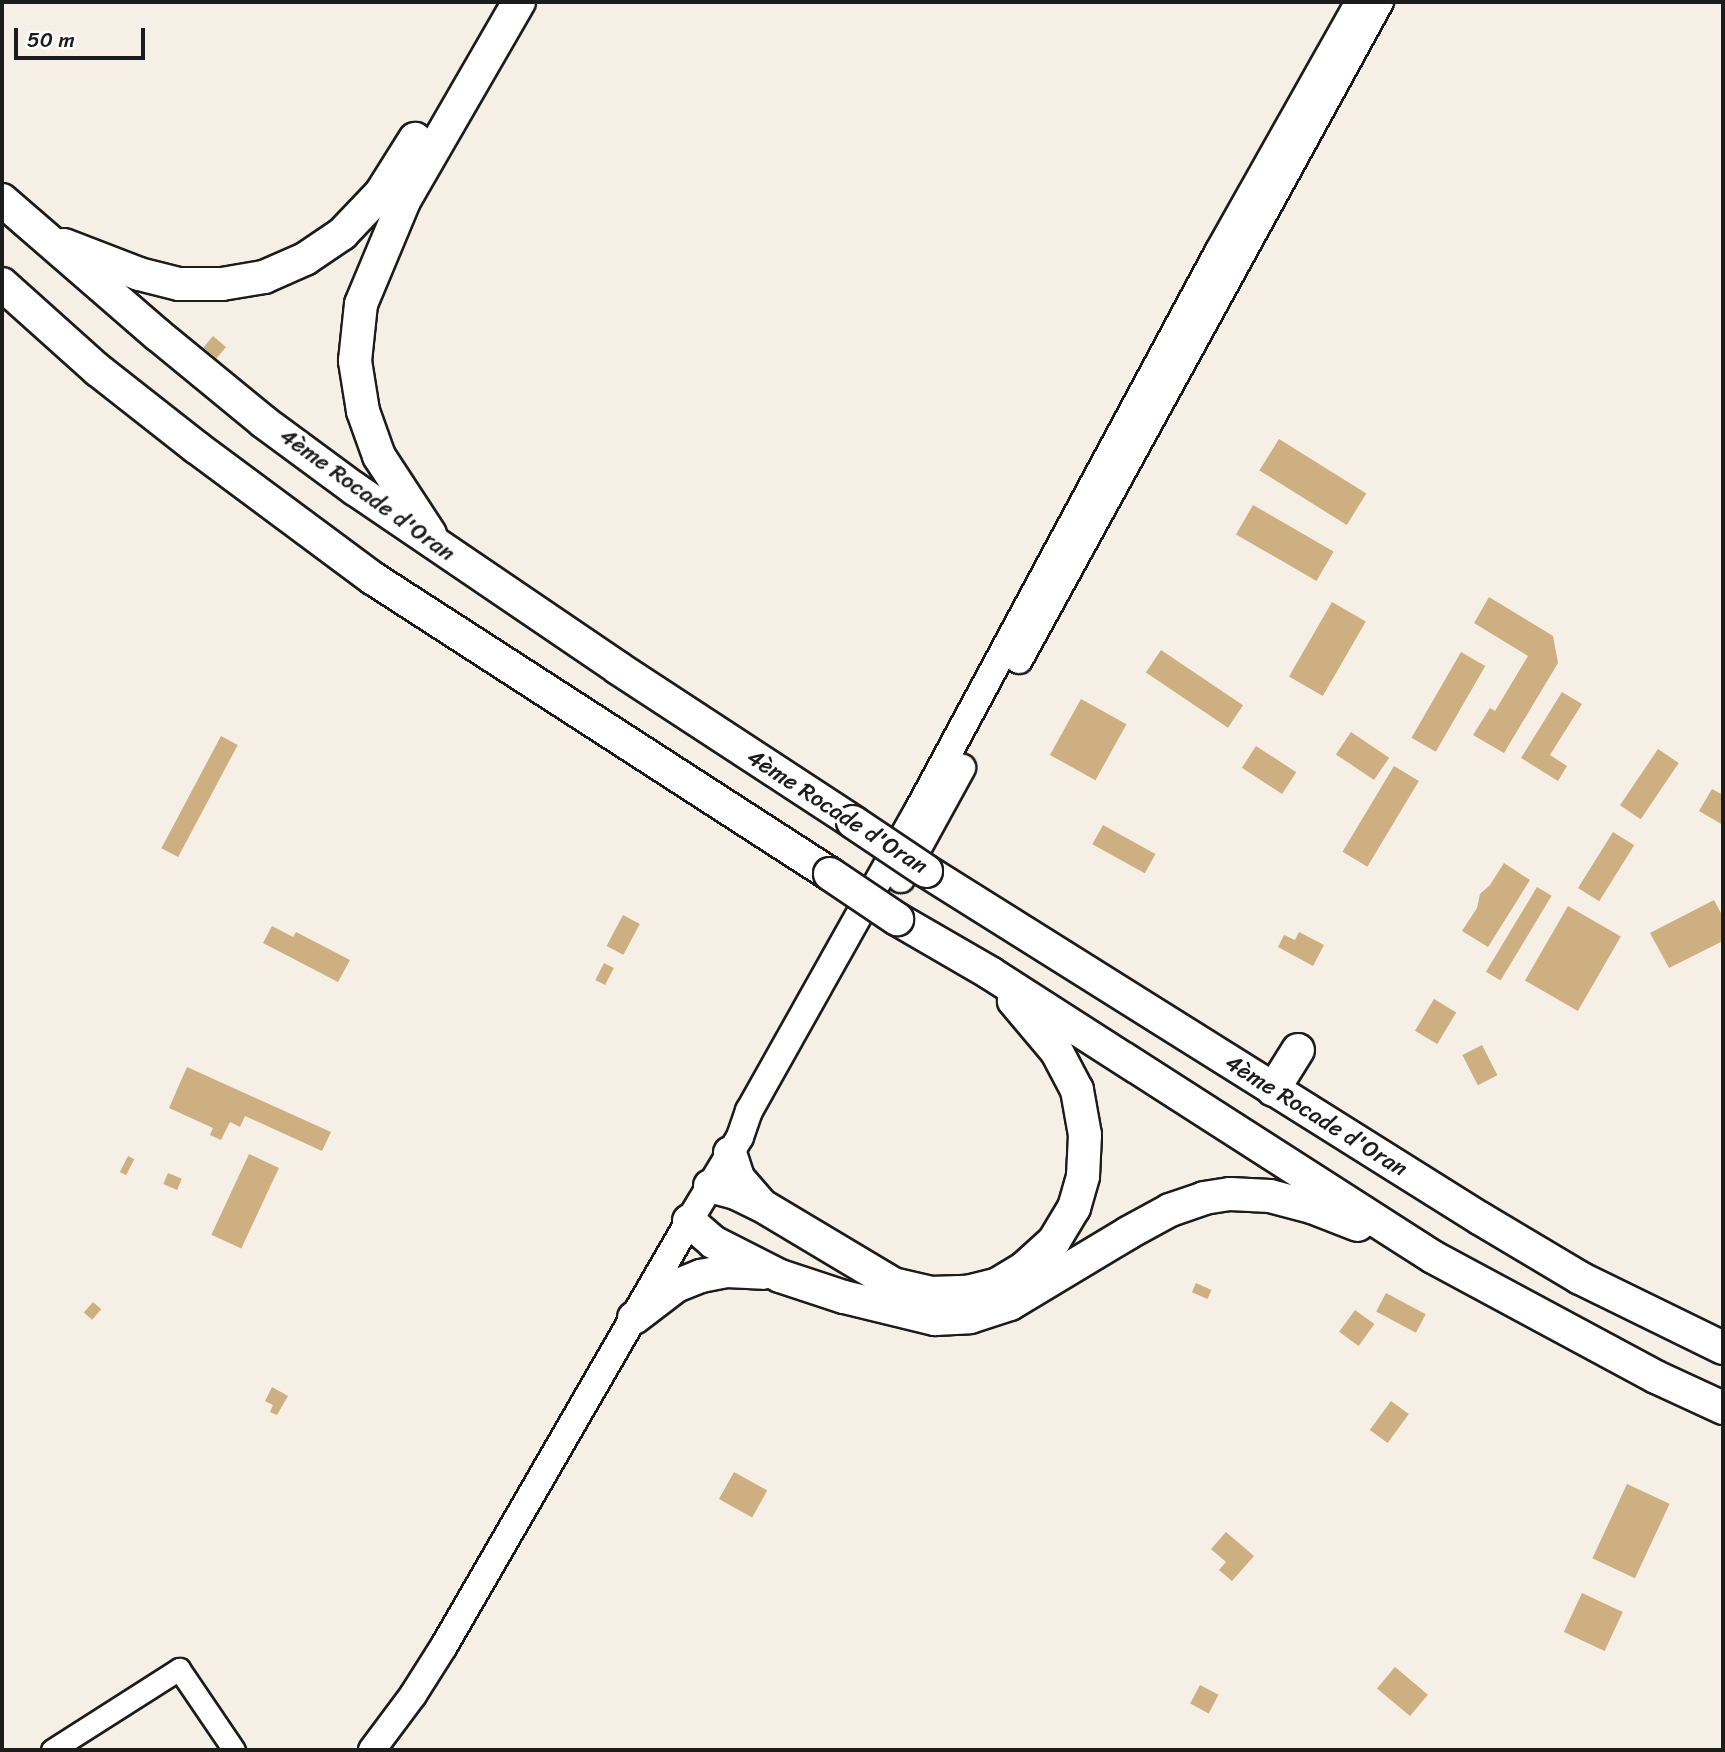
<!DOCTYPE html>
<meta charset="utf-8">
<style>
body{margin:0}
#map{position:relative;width:1725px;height:1752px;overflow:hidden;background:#f5efe6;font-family:Sriracha,sans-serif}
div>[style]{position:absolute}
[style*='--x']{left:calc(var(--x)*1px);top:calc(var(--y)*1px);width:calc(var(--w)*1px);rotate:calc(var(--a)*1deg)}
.building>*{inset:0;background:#cdaf81;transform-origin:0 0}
.roads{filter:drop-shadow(2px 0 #1c1c1c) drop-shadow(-2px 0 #1c1c1c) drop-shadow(0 2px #1c1c1c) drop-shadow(0 -2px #1c1c1c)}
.minor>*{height:21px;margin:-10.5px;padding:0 10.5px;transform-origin:10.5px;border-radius:10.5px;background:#fff}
.major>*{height:26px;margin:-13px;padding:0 13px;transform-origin:13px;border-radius:13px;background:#fff}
.highway>*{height:32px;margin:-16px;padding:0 16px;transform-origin:16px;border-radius:16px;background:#fff}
.bridges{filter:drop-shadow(2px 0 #1c1c1c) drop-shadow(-2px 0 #1c1c1c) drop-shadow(0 2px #1c1c1c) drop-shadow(0 -2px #1c1c1c)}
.highway-bridge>*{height:32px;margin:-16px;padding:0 16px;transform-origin:16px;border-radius:16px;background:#fff}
span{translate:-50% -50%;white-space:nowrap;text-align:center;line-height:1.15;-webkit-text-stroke:7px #fff;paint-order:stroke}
.street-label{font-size:23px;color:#1c1c1c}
.frame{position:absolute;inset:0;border:4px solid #1c1c1c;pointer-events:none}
.scale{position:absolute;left:14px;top:28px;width:131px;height:32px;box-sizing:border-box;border:4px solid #1c1c1c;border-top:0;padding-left:9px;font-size:21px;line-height:24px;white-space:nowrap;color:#1c1c1c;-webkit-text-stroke:5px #fff;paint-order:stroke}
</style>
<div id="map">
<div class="building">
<i style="left:213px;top:336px;width:17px;height:15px;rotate:40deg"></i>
<i style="left:1279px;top:439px;width:103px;height:37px;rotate:32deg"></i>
<i style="left:1253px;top:505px;width:93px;height:34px;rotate:30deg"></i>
<i style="clip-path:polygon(1489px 597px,1553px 636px,1558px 663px,1504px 753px,1473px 735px,1490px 708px,1495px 711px,1528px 656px,1474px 623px)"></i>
<i style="left:1332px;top:602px;width:39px;height:86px;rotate:30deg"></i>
<i style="left:1161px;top:650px;width:99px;height:27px;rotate:34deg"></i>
<i style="left:1461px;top:652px;width:28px;height:99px;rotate:30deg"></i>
<i style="clip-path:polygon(1562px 692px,1582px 704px,1550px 755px,1567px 766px,1558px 781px,1521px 758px)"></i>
<i style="left:1081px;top:699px;width:52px;height:64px;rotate:29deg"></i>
<i style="left:1351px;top:732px;width:46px;height:27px;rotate:34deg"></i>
<i style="left:221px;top:736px;width:19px;height:127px;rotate:28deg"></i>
<i style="left:1256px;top:746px;width:48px;height:26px;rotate:33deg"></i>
<i style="left:1658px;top:749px;width:25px;height:68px;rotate:34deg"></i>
<i style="left:1394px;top:766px;width:29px;height:100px;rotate:31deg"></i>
<i style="clip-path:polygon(1712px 789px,1723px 795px,1723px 825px,1699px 811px)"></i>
<i style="left:1103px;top:825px;width:60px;height:22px;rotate:29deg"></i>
<i style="left:1613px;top:832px;width:25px;height:66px;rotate:32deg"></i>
<i style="clip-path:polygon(1504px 863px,1530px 880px,1488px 947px,1462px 931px,1477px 908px,1480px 894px,1490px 885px)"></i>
<i style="left:1537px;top:887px;width:17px;height:99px;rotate:31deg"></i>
<i style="clip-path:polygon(1714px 900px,1723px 917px,1723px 941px,1669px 968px,1650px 933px)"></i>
<i style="left:1568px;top:906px;width:61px;height:86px;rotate:30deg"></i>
<i style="left:623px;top:915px;width:19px;height:35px;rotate:28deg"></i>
<i style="clip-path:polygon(272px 926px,293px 937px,296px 932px,350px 960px,338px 982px,263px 943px)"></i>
<i style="clip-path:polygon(1299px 932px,1324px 945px,1313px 966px,1278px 947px,1284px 935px,1295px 940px)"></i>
<i style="left:604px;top:963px;width:11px;height:19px;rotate:27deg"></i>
<i style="left:1434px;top:999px;width:26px;height:37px;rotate:31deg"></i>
<i style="left:1482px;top:1045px;width:34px;height:22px;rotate:63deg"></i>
<i style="clip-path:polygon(187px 1067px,331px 1132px,322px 1151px,245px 1116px,240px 1127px,230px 1122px,221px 1140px,210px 1135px,213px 1128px,169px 1108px)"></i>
<i style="left:249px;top:1154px;width:33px;height:89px;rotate:25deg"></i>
<i style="left:128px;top:1156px;width:7px;height:18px;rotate:27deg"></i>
<i style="left:168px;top:1173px;width:15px;height:12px;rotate:23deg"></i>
<i style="left:1196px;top:1283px;width:17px;height:10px;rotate:24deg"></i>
<i style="left:1386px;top:1293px;width:45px;height:21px;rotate:28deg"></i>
<i style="left:93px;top:1302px;width:11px;height:14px;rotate:41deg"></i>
<i style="left:1355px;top:1310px;width:24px;height:27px;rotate:36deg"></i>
<i style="clip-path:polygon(272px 1387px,288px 1396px,277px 1415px,270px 1412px,273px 1405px,265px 1401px)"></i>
<i style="left:1391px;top:1401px;width:22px;height:36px;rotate:36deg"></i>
<i style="left:734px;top:1472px;width:38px;height:31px;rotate:29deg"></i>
<i style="left:1627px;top:1484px;width:47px;height:82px;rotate:25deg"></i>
<i style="clip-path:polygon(1226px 1532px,1254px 1556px,1232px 1581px,1219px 1570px,1226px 1562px,1211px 1549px)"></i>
<i style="left:1582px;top:1593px;width:45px;height:43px;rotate:25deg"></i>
<i style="left:1395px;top:1667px;width:43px;height:28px;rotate:40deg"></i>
<i style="left:1200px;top:1685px;width:21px;height:21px;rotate:28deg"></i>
</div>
<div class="roads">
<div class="minor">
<i style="--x:52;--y:1750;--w:151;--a:-32.5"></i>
<i style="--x:179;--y:1669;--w:98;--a:55.8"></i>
</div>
<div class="major">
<i style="--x:1019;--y:660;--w:751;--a:-61.25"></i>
<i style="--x:901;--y:879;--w:127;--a:-61.2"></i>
<i style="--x:372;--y:1750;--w:69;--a:-53.3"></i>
<i style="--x:413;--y:1695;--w:58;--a:-57.7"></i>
<i style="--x:444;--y:1646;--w:491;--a:-60"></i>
<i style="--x:689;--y:1221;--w:98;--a:-58.7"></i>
<i style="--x:740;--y:1137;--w:28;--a:-71"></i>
<i style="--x:749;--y:1111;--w:343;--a:-60.7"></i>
<i style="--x:917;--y:812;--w:636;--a:-61.74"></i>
<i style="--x:1218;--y:252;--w:287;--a:-60.6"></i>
</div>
<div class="highway">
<i style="--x:2;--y:200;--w:206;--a:40.9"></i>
<i style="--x:158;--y:335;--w:137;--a:39.4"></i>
<i style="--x:264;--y:422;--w:113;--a:36.4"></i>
<i style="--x:355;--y:489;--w:318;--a:34.2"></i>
<i style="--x:618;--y:668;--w:281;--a:33.2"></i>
<i style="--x:64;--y:245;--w:80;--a:21.1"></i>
<i style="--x:139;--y:274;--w:41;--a:14"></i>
<i style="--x:179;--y:284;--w:43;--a:0"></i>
<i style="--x:222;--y:284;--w:43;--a:-9.5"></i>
<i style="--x:264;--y:277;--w:45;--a:-23.7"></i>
<i style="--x:305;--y:259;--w:45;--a:-34"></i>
<i style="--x:342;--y:234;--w:57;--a:-46.4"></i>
<i style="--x:381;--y:193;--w:64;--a:-57.8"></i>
<i style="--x:2;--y:284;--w:129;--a:41.9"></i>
<i style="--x:98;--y:370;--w:125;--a:38.2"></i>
<i style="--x:196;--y:447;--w:222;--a:36.6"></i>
<i style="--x:374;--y:579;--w:543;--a:32.9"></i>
<i style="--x:430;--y:534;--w:93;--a:-123.2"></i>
<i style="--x:379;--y:456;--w:48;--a:-109.6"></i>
<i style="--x:363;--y:411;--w:51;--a:-99.1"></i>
<i style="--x:355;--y:361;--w:57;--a:-84"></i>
<i style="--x:361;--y:304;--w:112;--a:-67.3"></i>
<i style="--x:404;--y:201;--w:230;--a:-60"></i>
<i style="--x:926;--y:871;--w:655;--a:32.09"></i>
<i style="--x:1481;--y:1219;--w:115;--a:30.8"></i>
<i style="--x:1580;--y:1278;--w:159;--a:26.1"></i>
<i style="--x:897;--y:919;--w:108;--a:30.1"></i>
<i style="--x:990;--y:973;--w:526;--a:32.66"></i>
<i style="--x:1433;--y:1257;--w:253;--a:28.3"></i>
<i style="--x:1656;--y:1377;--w:74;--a:24.8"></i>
<i style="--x:1273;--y:1090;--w:47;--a:-58"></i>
<i style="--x:730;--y:1153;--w:26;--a:72"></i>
<i style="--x:738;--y:1178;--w:33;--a:49"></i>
<i style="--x:710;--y:1186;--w:27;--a:15"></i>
<i style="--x:736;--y:1193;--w:28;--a:26"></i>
<i style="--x:761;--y:1205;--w:154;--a:30.9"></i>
<i style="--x:893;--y:1284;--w:39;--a:13"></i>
<i style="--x:931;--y:1293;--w:36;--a:-2"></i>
<i style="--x:967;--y:1292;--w:32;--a:-14"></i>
<i style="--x:998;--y:1284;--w:29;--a:-31"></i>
<i style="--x:1023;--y:1269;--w:42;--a:-42.1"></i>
<i style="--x:1054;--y:1241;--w:39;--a:-59"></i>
<i style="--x:1074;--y:1208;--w:33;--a:-74"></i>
<i style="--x:1083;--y:1176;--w:41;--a:-87.2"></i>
<i style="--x:1085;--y:1135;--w:46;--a:-100.1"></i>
<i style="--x:1077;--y:1090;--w:43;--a:-117.8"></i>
<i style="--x:1057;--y:1052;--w:67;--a:-130.1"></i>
<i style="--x:689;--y:1221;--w:32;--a:41"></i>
<i style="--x:713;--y:1242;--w:75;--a:26.9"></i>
<i style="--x:780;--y:1276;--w:67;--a:18.2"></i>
<i style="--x:844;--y:1297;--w:94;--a:13.6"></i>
<i style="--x:935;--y:1319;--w:35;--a:-3"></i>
<i style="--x:970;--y:1317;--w:42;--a:-18"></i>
<i style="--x:1010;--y:1304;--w:138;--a:-31"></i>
<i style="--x:1128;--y:1233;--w:48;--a:-28.7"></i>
<i style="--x:1170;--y:1210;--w:36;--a:-19"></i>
<i style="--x:1204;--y:1198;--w:26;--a:-9"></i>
<i style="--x:1230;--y:1194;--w:40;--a:2.9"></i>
<i style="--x:1270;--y:1196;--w:43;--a:14.7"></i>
<i style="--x:1312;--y:1207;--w:49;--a:21.4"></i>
<i style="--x:634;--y:1318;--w:53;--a:-37.3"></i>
<i style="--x:676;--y:1286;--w:27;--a:-22"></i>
<i style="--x:701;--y:1276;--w:26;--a:-11"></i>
<i style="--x:727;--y:1271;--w:36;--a:3"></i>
</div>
</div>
<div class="bridges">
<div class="highway-bridge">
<i style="--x:853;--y:822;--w:88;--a:33.9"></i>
<i style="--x:830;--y:874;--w:81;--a:33.9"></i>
</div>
</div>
<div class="street-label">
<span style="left:367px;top:495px;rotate:36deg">4ème Rocade d'Oran</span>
<span style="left:837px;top:812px;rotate:33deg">4ème Rocade d'Oran</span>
<span style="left:1316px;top:1116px;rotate:32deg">4ème Rocade d'Oran</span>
</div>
<div class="frame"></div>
<div class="scale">50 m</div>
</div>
